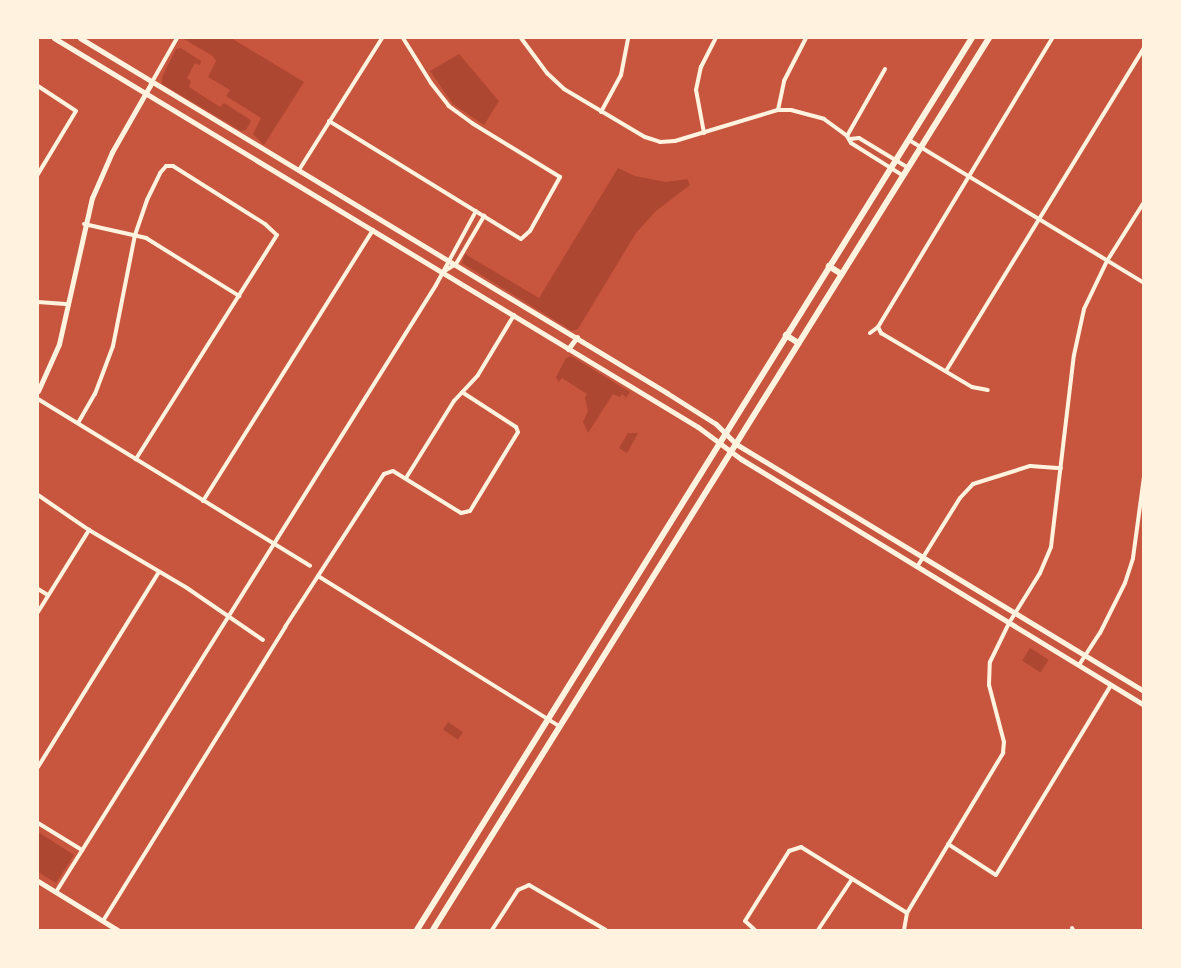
<!DOCTYPE html>
<style>
body{margin:0}
#map{position:relative;width:1181px;height:968px;overflow:hidden;background:#c8553d;font-family:Montserrat,sans-serif}
div>[style]{position:absolute}
[style*='--x']{left:calc(var(--x)*1px);top:calc(var(--y)*1px);width:calc(var(--w)*1px);rotate:calc(var(--a)*1deg)}
.green>*{inset:0;background:#ae4732;transform-origin:0 0}
.minor>*{height:4px;margin:-2px;padding:0 2px;transform-origin:2px;border-radius:2px;background:#fff3e0}
.tertiary>*{height:4.5px;margin:-2.25px;padding:0 2.25px;transform-origin:2.25px;border-radius:2.25px;background:#fff3e0}
.secondary>*{height:5px;margin:-2.5px;padding:0 2.5px;transform-origin:2.5px;border-radius:2.5px;background:#fff3e0}
.primary>*{height:5.5px;margin:-2.75px;padding:0 2.75px;transform-origin:2.75px;border-radius:2.75px;background:#fff3e0}
span{translate:-50% -50%;white-space:nowrap;text-align:center;line-height:1.15;-webkit-text-stroke:4px #fff3e0;paint-order:stroke}
.frame{position:absolute;inset:0;border:39px solid #fff3e0;pointer-events:none}
</style>
<div id="map">
<div class="green">
<i style="clip-path:polygon(182px 38px,231px 38px,304px 82px,264px 145px,253px 134px,261px 118px,226px 96px,230px 90px,208px 77px,216px 61px,213px 56px)"></i>
<i style="clip-path:polygon(181px 48px,201px 61px,200px 65px,195px 63px,187px 78px,191px 81px,189px 87px,220px 107px,224px 103px,249px 119px,251px 121px,246px 130px,241px 131px,162px 84px,162px 77px,176px 49px)"></i>
<i style="clip-path:polygon(459px 54px,499px 101px,484px 125px,453px 104px,430px 71px)"></i>
<i style="clip-path:polygon(618px 168px,635px 176px,666px 182px,687px 179px,690px 185px,656px 211px,636px 233px,578px 329px,572px 331px,462px 263px,465px 254px,539px 298px)"></i>
<i style="clip-path:polygon(571px 356px,630px 392px,624px 401px,626px 397px,622px 394px,620px 397px,613px 394px,588px 433px,583px 422px,588px 411px,585px 398px,587px 394px,562px 378px,559px 382px,556px 377px,566px 358px)"></i>
<i style="clip-path:polygon(628px 433px,638px 433px,627px 453px,619px 448px)"></i>
<i style="left:1030px;top:648px;width:22px;height:15px;rotate:32deg"></i>
<i style="left:448px;top:722px;width:18px;height:9px;rotate:34deg"></i>
<i style="clip-path:polygon(38px 832px,74px 855px,56px 883px,38px 872px)"></i>
</div>
<div class="minor">
<i style="--x:521;--y:38;--w:44;--a:53.4"></i>
<i style="--x:547;--y:73;--w:23;--a:43"></i>
<i style="--x:564;--y:89;--w:94;--a:30.7"></i>
<i style="--x:645;--y:137;--w:16;--a:18"></i>
<i style="--x:660;--y:142;--w:15;--a:-4"></i>
<i style="--x:675;--y:141;--w:108;--a:-16.8"></i>
<i style="--x:778;--y:110;--w:13;--a:0"></i>
<i style="--x:791;--y:110;--w:34;--a:15"></i>
<i style="--x:824;--y:119;--w:29;--a:36"></i>
<i style="--x:847;--y:136;--w:8;--a:60"></i>
<i style="--x:851;--y:143;--w:60;--a:32.1"></i>
<i style="--x:152;--y:82;--w:51;--a:-60.4"></i>
<i style="--x:38;--y:86;--w:45;--a:33.3"></i>
<i style="--x:76;--y:111;--w:74;--a:121.1"></i>
<i style="--x:778;--y:110;--w:30;--a:-78"></i>
<i style="--x:784;--y:81;--w:48;--a:-62.9"></i>
<i style="--x:601;--y:112;--w:42;--a:-61.6"></i>
<i style="--x:621;--y:75;--w:38;--a:-79"></i>
<i style="--x:329;--y:121;--w:225;--a:31.6"></i>
<i style="--x:521;--y:239;--w:12;--a:-42"></i>
<i style="--x:530;--y:231;--w:62;--a:-60.9"></i>
<i style="--x:560;--y:177;--w:103;--a:-148.5"></i>
<i style="--x:472;--y:123;--w:29;--a:-144"></i>
<i style="--x:449;--y:106;--w:29;--a:-128"></i>
<i style="--x:431;--y:83;--w:53;--a:-121.9"></i>
<i style="--x:704;--y:133;--w:44;--a:-100.5"></i>
<i style="--x:696;--y:90;--w:24;--a:-78"></i>
<i style="--x:701;--y:67;--w:33;--a:-63"></i>
<i style="--x:847;--y:136;--w:77;--a:-60.4"></i>
<i style="--x:850;--y:139;--w:9;--a:-6"></i>
<i style="--x:859;--y:138;--w:56;--a:31.1"></i>
<i style="--x:909;--y:140;--w:275;--a:31.3"></i>
<i style="--x:299;--y:170;--w:156;--a:-57.8"></i>
<i style="--x:84;--y:224;--w:64;--a:12.7"></i>
<i style="--x:146;--y:238;--w:110;--a:31.9"></i>
<i style="--x:443;--y:272;--w:15;--a:-32"></i>
<i style="--x:456;--y:264;--w:56;--a:-59.7"></i>
<i style="--x:38;--y:302;--w:31;--a:4"></i>
<i style="--x:878;--y:327;--w:337;--a:-58.9"></i>
<i style="--x:878;--y:327;--w:7;--a:63"></i>
<i style="--x:881;--y:333;--w:106;--a:30.7"></i>
<i style="--x:972;--y:387;--w:16;--a:11"></i>
<i style="--x:870;--y:333;--w:10;--a:-37"></i>
<i style="--x:946;--y:371;--w:379;--a:-58.5"></i>
<i style="--x:38;--y:399;--w:319;--a:31.5"></i>
<i style="--x:78;--y:423;--w:34;--a:-60"></i>
<i style="--x:95;--y:394;--w:51;--a:-69.4"></i>
<i style="--x:113;--y:346;--w:113;--a:-78.8"></i>
<i style="--x:135;--y:235;--w:37;--a:-71"></i>
<i style="--x:147;--y:200;--w:30;--a:-64"></i>
<i style="--x:160;--y:173;--w:9;--a:-49"></i>
<i style="--x:166;--y:166;--w:7;--a:0"></i>
<i style="--x:173;--y:166;--w:109;--a:32.2"></i>
<i style="--x:265;--y:224;--w:16;--a:43"></i>
<i style="--x:277;--y:235;--w:265;--a:122.2"></i>
<i style="--x:406;--y:478;--w:91;--a:-58.1"></i>
<i style="--x:454;--y:401;--w:35;--a:-47"></i>
<i style="--x:478;--y:375;--w:70;--a:-59"></i>
<i style="--x:38;--y:495;--w:62;--a:34.5"></i>
<i style="--x:89;--y:530;--w:114;--a:30.6"></i>
<i style="--x:187;--y:588;--w:92;--a:34.4"></i>
<i style="--x:203;--y:501;--w:320;--a:-57.9"></i>
<i style="--x:917;--y:567;--w:81;--a:-58.1"></i>
<i style="--x:960;--y:498;--w:19;--a:-47"></i>
<i style="--x:973;--y:484;--w:60;--a:-17.5"></i>
<i style="--x:1030;--y:466;--w:31;--a:4"></i>
<i style="--x:318;--y:576;--w:284;--a:31.9"></i>
<i style="--x:38;--y:589;--w:12;--a:31"></i>
<i style="--x:38;--y:612;--w:97;--a:-58.1"></i>
<i style="--x:1079;--y:665;--w:38;--a:-57"></i>
<i style="--x:1100;--y:633;--w:56;--a:-63.4"></i>
<i style="--x:1125;--y:583;--w:26;--a:-72"></i>
<i style="--x:1133;--y:558;--w:82;--a:-82.3"></i>
<i style="--x:38;--y:767;--w:229;--a:-58.2"></i>
<i style="--x:38;--y:823;--w:52;--a:31.5"></i>
<i style="--x:948;--y:844;--w:57;--a:32.9"></i>
<i style="--x:996;--y:875;--w:222;--a:-58.8"></i>
<i style="--x:56;--y:892;--w:716;--a:-57.95"></i>
<i style="--x:436;--y:285;--w:84;--a:-61.6"></i>
<i style="--x:103;--y:921;--w:346;--a:-58.2"></i>
<i style="--x:285;--y:627;--w:182;--a:-57.1"></i>
<i style="--x:384;--y:474;--w:9;--a:-18"></i>
<i style="--x:393;--y:471;--w:80;--a:31.7"></i>
<i style="--x:461;--y:513;--w:9;--a:-13"></i>
<i style="--x:470;--y:511;--w:92;--a:-58.7"></i>
<i style="--x:518;--y:432;--w:5;--a:-112"></i>
<i style="--x:516;--y:427;--w:64;--a:-147.1"></i>
<i style="--x:1072;--y:928;--w:2;--a:63"></i>
<i style="--x:492;--y:930;--w:48;--a:-57"></i>
<i style="--x:518;--y:890;--w:12;--a:-24"></i>
<i style="--x:529;--y:885;--w:89;--a:30.3"></i>
<i style="--x:755;--y:930;--w:13;--a:-138"></i>
<i style="--x:745;--y:921;--w:83;--a:-57.8"></i>
<i style="--x:789;--y:851;--w:13;--a:-18"></i>
<i style="--x:801;--y:847;--w:125;--a:31.9"></i>
<i style="--x:818;--y:930;--w:61;--a:-56.3"></i>
<i style="--x:904;--y:930;--w:17;--a:-80"></i>
<i style="--x:907;--y:913;--w:187;--a:-59"></i>
<i style="--x:1003;--y:753;--w:11;--a:-85"></i>
<i style="--x:1004;--y:742;--w:59;--a:-104.7"></i>
<i style="--x:989;--y:685;--w:23;--a:-88"></i>
<i style="--x:990;--y:662;--w:43;--a:-64"></i>
<i style="--x:1009;--y:623;--w:59;--a:-58.2"></i>
<i style="--x:1040;--y:573;--w:28;--a:-67"></i>
<i style="--x:1051;--y:547;--w:193;--a:-83.2"></i>
<i style="--x:1074;--y:355;--w:47;--a:-77.7"></i>
<i style="--x:1084;--y:309;--w:53;--a:-64.4"></i>
<i style="--x:1107;--y:261;--w:70;--a:-57.9"></i>
</div>
<div class="tertiary">
<i style="--x:38;--y:881;--w:94;--a:31.5"></i>
</div>
<div class="secondary">
<i style="--x:54;--y:38;--w:752;--a:31.13"></i>
<i style="--x:698;--y:427;--w:54;--a:36.7"></i>
<i style="--x:741;--y:459;--w:472;--a:31.4"></i>
<i style="--x:80;--y:38;--w:686;--a:31.16"></i>
<i style="--x:667;--y:393;--w:58;--a:32.3"></i>
<i style="--x:716;--y:424;--w:28;--a:45"></i>
<i style="--x:736;--y:444;--w:477;--a:31.2"></i>
<i style="--x:568;--y:349;--w:15;--a:-53"></i>
<i style="--x:38;--y:391;--w:51;--a:-65.9"></i>
<i style="--x:59;--y:344;--w:150;--a:-77.3"></i>
<i style="--x:92;--y:198;--w:50;--a:-66.5"></i>
<i style="--x:112;--y:152;--w:81;--a:-60.3"></i>
</div>
<div class="primary">
<i style="--x:829;--y:266;--w:15;--a:32"></i>
<i style="--x:786;--y:335;--w:15;--a:32"></i>
<i style="--x:417;--y:930;--w:1051;--a:-58.11"></i>
<i style="--x:433;--y:930;--w:1051;--a:-58.06"></i>
</div>
<div class="frame"></div>
</div>
